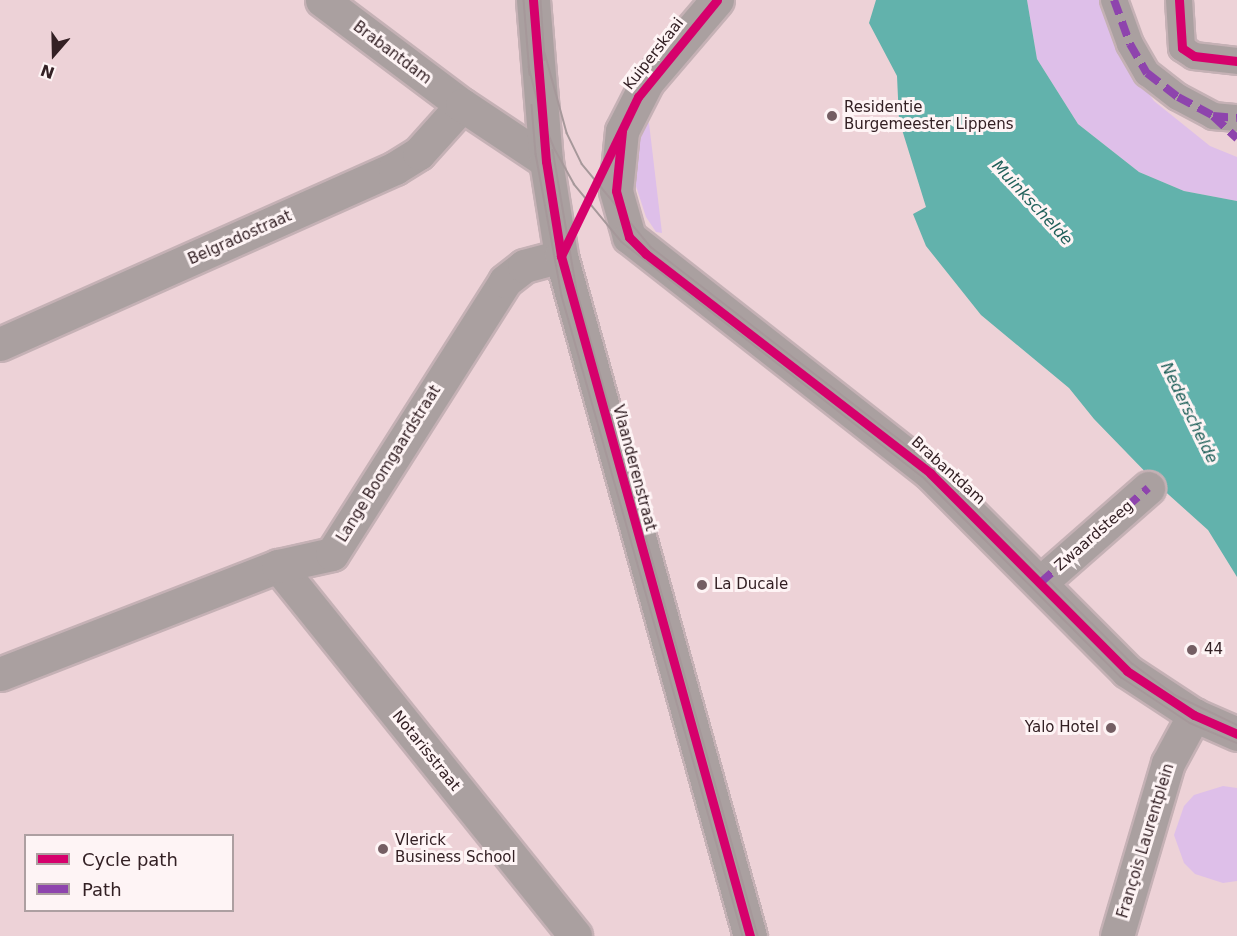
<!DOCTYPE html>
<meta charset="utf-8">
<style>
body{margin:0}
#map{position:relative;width:1237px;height:936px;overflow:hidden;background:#edd2d7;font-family:"DejaVu Sans",sans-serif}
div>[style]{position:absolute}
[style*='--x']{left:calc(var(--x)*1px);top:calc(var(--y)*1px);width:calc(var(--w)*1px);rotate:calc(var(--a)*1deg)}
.green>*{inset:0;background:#debfe9}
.water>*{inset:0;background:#62b2ac}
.roads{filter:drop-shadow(2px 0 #c5b1b5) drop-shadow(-2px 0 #c5b1b5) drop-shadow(0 2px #c5b1b5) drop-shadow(0 -2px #c5b1b5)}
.pedestrian>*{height:26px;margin:-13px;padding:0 13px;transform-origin:13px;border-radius:13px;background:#aaa0a0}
.minor>*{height:33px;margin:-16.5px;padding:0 16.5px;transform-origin:16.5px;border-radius:16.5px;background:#aaa0a0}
.tertiary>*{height:33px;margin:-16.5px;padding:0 16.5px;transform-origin:16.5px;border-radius:16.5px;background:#aaa0a0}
.tram>*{height:1.5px;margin:-0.75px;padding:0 0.75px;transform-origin:0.75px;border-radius:0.75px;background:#a6989a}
.quiet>*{height:8px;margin-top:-4px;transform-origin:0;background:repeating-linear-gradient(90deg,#8e44ad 0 15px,transparent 0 23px)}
.cycleway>*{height:9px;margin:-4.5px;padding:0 4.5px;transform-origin:4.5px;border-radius:4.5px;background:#d6006c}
.dots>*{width:16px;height:16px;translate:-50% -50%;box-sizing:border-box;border:3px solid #fef4f5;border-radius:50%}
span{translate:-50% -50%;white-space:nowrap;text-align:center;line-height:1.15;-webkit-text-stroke:6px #fef4f5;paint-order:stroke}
.street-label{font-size:15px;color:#332024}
.poi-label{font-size:15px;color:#332024}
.left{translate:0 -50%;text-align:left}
.right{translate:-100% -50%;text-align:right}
.water-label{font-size:16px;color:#20605a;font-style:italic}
.legend{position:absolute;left:24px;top:834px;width:210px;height:78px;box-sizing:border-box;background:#fef4f5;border:2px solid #ad9fa1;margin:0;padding:8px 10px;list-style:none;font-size:18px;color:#332024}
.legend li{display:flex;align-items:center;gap:12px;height:30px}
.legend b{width:30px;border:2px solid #ad9fa1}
.north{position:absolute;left:24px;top:24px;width:60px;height:60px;-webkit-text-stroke:4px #fef4f5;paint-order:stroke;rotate:200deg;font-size:16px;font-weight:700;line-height:24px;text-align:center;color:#332024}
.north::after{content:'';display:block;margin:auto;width:21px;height:27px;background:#332024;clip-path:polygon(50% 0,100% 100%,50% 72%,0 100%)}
</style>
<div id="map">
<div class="green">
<i style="clip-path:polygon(1027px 0,1099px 0,1115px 43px,1154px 101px,1210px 146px,1237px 157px,1237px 201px,1184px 191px,1139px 172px,1078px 124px,1037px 59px)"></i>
<i style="clip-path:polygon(642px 121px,649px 123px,662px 233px,656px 232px,646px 217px,633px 177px,636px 138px)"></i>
<i style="clip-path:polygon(1223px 786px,1237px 788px,1237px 881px,1223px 883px,1195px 874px,1184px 863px,1174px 835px,1184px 806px,1194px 795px)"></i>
</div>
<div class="water">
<i style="clip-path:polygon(876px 0,1027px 0,1037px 59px,1078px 124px,1139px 172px,1184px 191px,1237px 201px,1237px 577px,1208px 530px,1159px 486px,1094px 419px,1069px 388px,981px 315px,926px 246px,913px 214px,926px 207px,899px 120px,897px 76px,869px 23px)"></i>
</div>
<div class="roads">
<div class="pedestrian">
<i style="--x:1114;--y:0;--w:47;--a:70"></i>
<i style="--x:1130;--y:44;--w:34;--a:60"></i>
<i style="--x:1147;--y:73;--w:39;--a:38"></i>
<i style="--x:1178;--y:97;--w:40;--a:28"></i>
<i style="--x:1213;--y:116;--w:24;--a:5"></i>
<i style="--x:1179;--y:0;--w:48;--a:86.4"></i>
<i style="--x:1182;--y:48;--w:14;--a:34"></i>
<i style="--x:1194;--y:56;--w:43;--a:6.6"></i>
</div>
<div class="minor">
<i style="--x:0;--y:344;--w:432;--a:-24"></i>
<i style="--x:395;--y:168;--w:28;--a:-32"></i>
<i style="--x:419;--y:153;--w:64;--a:-48.1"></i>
<i style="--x:278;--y:566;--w:474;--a:51.2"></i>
<i style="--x:1040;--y:583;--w:144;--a:-41.3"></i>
<i style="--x:0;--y:674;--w:298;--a:-21.2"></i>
<i style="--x:278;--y:566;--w:55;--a:-12.5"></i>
<i style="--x:332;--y:554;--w:323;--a:-57.6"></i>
<i style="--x:505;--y:281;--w:24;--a:-38"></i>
<i style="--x:524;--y:266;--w:38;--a:-15"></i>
</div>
<div class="tertiary">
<i style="--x:322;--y:0;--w:175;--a:36.9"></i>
<i style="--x:462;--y:105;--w:101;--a:33.7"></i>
<i style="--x:533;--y:0;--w:162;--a:85.4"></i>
<i style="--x:546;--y:161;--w:96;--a:81"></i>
<i style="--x:561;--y:256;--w:706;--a:74.47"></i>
<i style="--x:717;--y:0;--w:108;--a:130.5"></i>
<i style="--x:647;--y:82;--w:55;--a:117"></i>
<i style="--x:622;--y:131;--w:60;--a:95.7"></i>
<i style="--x:616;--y:191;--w:48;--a:74.2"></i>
<i style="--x:629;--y:237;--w:382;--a:38.1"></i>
<i style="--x:930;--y:473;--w:279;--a:45.1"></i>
<i style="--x:1127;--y:671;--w:80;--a:33.3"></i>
<i style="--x:1194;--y:715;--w:47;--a:23.8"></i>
<i style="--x:1117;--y:936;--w:180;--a:-73.6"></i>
<i style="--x:1168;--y:763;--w:55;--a:-61.6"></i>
</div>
</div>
<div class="tram">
<i style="--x:524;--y:0;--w:75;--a:85.4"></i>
<i style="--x:541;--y:0;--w:60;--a:86.2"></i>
<i style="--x:545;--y:53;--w:83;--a:74.6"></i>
<i style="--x:567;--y:133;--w:34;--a:64"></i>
<i style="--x:582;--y:164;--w:108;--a:50.3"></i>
<i style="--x:651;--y:247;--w:359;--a:37.8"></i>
<i style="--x:935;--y:467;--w:279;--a:44.9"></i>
<i style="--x:1133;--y:664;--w:52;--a:36.4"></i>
<i style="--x:1175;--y:695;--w:69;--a:25.8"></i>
<i style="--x:529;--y:67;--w:56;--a:75.5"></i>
<i style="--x:543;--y:121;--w:33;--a:67"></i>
<i style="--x:556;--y:151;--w:38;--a:61"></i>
<i style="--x:574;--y:184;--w:75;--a:50.4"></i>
<i style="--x:622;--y:242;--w:385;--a:38"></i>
<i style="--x:925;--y:479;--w:279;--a:45.3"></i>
<i style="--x:1121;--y:677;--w:83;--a:33.7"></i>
<i style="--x:1190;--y:723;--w:51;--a:23.1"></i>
<i style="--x:532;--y:105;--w:49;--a:85.3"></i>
<i style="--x:536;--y:154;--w:144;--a:79.6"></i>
<i style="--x:562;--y:296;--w:665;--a:74.21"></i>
<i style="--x:553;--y:150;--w:143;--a:80.3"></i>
<i style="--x:577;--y:291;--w:670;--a:74.32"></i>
</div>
<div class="quiet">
<i style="--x:1114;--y:0;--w:47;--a:70"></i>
<i style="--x:1130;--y:44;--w:34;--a:60"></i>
<i style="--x:1147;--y:73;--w:39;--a:38"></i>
<i style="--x:1178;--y:97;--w:40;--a:28"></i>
<i style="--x:1213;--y:116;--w:24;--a:5"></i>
<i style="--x:1213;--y:116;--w:33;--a:43"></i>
<i style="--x:1040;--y:583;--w:144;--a:-41.3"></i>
</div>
<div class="cycleway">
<i style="--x:533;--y:0;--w:162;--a:85.4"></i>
<i style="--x:546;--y:161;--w:96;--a:81"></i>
<i style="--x:561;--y:256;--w:706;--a:74.47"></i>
<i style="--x:1179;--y:0;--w:48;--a:86.4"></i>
<i style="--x:1182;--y:48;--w:14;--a:34"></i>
<i style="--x:1194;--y:56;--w:43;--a:6.6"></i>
<i style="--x:622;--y:131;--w:60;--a:95.7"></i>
<i style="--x:616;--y:191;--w:48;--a:74.2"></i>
<i style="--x:629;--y:237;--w:24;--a:45"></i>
<i style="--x:646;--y:254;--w:359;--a:37.6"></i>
<i style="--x:930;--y:473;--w:279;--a:45.1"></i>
<i style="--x:1127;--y:671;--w:80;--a:33.3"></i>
<i style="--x:1194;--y:715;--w:47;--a:23.8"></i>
<i style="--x:561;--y:256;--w:177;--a:-64.2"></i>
<i style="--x:638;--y:97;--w:125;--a:-50.8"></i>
</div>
<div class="dots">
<i style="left:832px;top:116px;background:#745e63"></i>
<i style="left:702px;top:585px;background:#745e63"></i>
<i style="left:1192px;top:650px;background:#745e63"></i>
<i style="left:1111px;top:728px;background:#745e63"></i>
<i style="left:383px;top:849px;background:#745e63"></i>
</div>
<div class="street-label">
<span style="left:392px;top:53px;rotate:37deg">Brabantdam</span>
<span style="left:654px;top:54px;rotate:-52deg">Kuiperskaai</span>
<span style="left:240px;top:238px;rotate:-24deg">Belgradostraat</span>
<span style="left:389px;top:464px;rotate:-58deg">Lange Boomgaardstraat</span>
<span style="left:634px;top:468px;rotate:75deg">Vlaanderenstraat</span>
<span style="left:948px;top:471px;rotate:42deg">Brabantdam</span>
<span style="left:1094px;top:536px;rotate:-41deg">Zwaardsteeg</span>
<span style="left:426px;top:751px;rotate:51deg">Notarisstraat</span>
<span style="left:1146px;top:841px;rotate:-73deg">François Laurentplein</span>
</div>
<div class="poi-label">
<span class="left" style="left:844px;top:116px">Residentie<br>Burgemeester Lippens</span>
<span class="left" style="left:714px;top:585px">La Ducale</span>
<span class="left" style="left:1204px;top:650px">44</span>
<span class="right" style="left:1099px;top:728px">Yalo Hotel</span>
<span class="left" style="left:395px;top:849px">Vlerick<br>Business School</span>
</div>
<div class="water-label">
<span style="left:1032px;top:203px;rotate:47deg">Muinkschelde</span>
<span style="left:1189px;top:413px;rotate:64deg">Nederschelde</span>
</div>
<ul class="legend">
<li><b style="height:8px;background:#d6006c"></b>Cycle path</li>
<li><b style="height:8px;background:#8e44ad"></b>Path</li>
</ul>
<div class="north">N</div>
</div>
